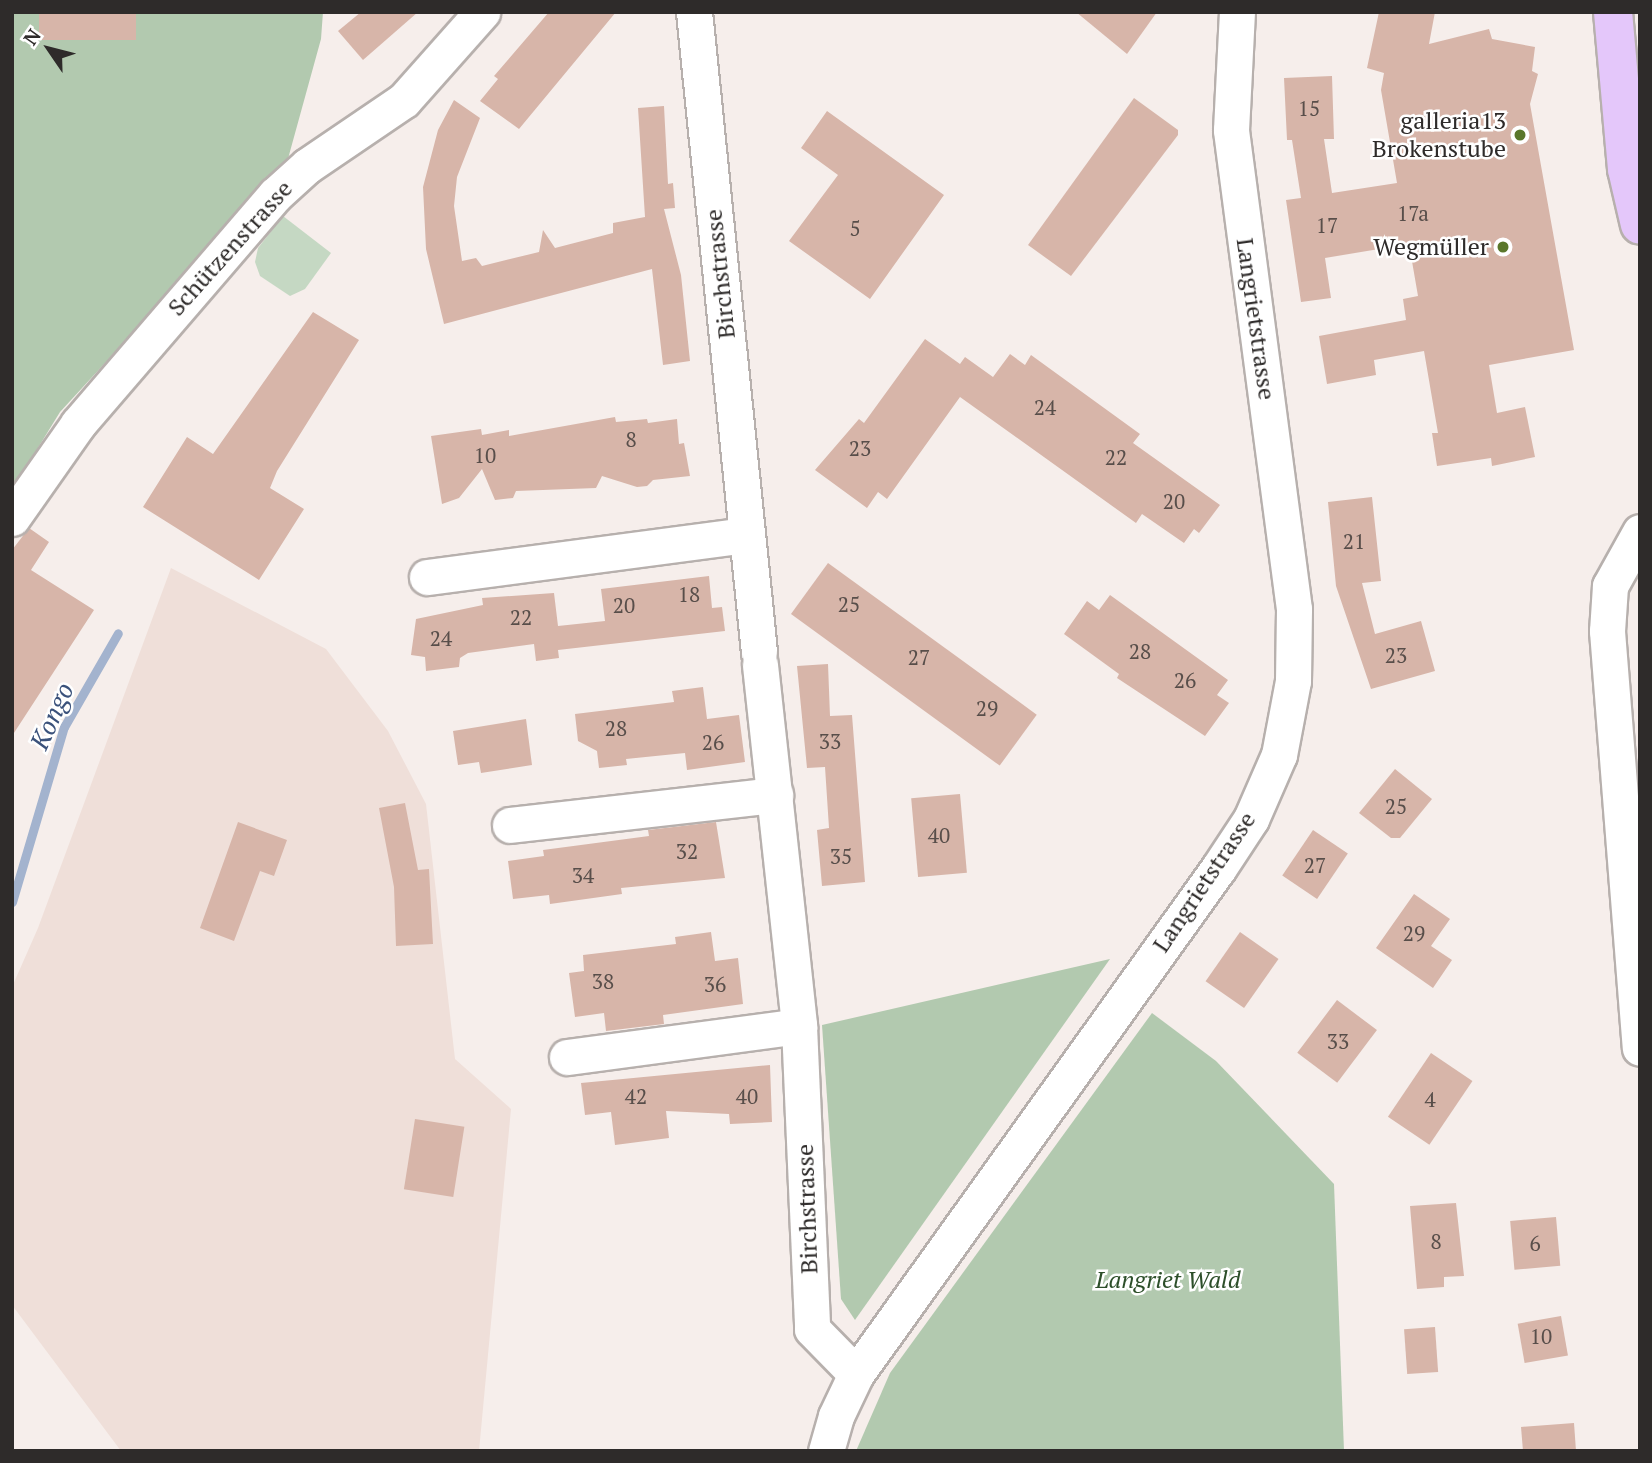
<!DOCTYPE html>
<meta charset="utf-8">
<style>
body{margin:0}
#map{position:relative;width:1652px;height:1463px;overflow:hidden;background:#f6eeeb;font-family:"PT Serif",serif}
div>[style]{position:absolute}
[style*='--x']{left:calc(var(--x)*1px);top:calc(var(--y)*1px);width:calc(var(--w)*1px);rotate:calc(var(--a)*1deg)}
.built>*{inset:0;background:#efdfd9}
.green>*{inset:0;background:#c5d8c3}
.forest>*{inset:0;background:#b2c9af}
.stream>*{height:9px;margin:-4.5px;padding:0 4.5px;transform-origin:4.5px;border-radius:4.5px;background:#a3b3ce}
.building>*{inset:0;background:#d7b5a9;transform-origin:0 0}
.roads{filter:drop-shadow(2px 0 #b7b0ad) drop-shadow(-2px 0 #b7b0ad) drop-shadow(0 2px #b7b0ad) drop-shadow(0 -2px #b7b0ad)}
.street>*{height:35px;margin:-17.5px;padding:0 17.5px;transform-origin:17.5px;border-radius:17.5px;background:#fff}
.primary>*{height:38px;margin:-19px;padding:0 19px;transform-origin:19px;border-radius:19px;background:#e4c7fa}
.dots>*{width:19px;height:19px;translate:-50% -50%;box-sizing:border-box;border:4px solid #fff;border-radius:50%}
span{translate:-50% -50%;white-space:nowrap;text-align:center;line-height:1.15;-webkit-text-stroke:5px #fff;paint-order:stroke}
.number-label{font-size:21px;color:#584e4a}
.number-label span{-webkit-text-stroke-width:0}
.poi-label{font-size:24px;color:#2e2b2a}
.right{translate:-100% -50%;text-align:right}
.street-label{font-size:24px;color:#2e2b2a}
.park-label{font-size:24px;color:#2d4f2a;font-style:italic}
.water-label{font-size:26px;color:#3b527b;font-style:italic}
.frame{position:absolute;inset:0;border:14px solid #2e2b2a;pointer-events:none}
.north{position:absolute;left:14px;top:14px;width:70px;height:70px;-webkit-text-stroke:5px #fff;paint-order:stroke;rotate:305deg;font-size:19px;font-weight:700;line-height:28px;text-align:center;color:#2e2b2a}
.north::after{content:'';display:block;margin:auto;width:24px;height:32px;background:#2e2b2a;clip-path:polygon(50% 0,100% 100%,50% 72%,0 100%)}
</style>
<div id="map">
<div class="built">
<i style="clip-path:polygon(171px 568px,326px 649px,388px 731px,426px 804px,455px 1059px,511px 1109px,479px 1451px,121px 1451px,12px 1305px,12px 987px,38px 928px)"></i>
</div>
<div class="green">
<i style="clip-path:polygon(283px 216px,331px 253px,305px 289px,290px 296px,260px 276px,255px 262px,258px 248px)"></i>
</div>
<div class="forest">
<i style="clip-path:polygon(12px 12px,323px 12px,321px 39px,286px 166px,60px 412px,12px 490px)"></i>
<i style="clip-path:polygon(1110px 959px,855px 1320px,841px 1299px,822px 1025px)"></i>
<i style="clip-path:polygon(1152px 1013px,1216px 1061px,1334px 1184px,1344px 1451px,856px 1451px,890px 1373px)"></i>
</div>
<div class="stream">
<i style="--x:12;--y:902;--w:183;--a:-73.5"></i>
<i style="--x:64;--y:727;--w:108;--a:-60.1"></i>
</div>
<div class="building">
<i style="left:39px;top:12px;width:97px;height:28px"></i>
<i style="clip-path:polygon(361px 12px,418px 12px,363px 60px,338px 31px)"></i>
<i style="clip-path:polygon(549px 12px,616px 12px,519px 129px,480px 101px,498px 79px,494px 76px)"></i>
<i style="clip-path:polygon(1076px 12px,1157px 12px,1127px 54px)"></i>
<i style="clip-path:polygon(1379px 12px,1435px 12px,1429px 44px,1489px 29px,1492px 39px,1535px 47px,1532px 71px,1538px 74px,1530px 104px,1574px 350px,1489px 365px,1497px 413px,1525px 407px,1535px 457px,1492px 466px,1491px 458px,1437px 466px,1432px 433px,1438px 433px,1424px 351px,1374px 360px,1376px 375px,1327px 384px,1319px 336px,1406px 320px,1403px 299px,1418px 296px,1409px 244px,1325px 258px,1331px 298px,1301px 302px,1286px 200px,1301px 198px,1292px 140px,1287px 140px,1284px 78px,1332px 76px,1334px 139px,1324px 139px,1332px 193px,1397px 183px,1381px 90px,1384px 73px,1367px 68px)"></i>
<i style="clip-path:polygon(1134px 98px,1178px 130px,1178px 135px,1071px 276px,1028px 245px)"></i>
<i style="clip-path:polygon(454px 100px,480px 118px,457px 177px,454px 206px,462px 261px,476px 258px,482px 266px,539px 252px,543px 230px,555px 248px,613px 233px,613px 223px,645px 217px,638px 108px,664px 106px,668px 184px,673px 183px,675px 208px,664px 209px,681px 275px,690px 361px,663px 365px,652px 269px,444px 324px,426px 249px,423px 187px,438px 130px)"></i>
<i style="clip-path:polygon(827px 111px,944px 195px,870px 299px,789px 241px,838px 175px,801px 148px)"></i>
<i style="clip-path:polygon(313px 312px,359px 340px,277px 471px,270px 488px,304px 509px,259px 580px,143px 507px,187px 437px,213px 454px)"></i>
<i style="clip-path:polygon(925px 339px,960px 364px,965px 357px,993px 377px,1010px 354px,1025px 365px,1031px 355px,1140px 434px,1133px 443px,1220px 505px,1199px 533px,1194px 529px,1184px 543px,1142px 514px,1136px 523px,960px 397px,887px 499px,878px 492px,867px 508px,815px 470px,859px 419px,864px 423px)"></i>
<i style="clip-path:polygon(615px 417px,616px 422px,647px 419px,648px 423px,677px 419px,679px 444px,684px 443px,690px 476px,653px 480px,647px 486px,637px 487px,602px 476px,596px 488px,516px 491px,513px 498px,495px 500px,482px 469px,459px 498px,442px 504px,431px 436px,481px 429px,482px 435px,509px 430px,509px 436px)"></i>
<i style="clip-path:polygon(1372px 497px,1381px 581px,1362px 583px,1375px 634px,1421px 621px,1435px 671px,1371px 689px,1336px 586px,1328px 502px)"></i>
<i style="clip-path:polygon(29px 528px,49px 542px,31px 570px,94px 610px,12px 736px,12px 550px)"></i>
<i style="left:828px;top:563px;width:258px;height:63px;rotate:36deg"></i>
<i style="clip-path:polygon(709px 576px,712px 608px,722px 607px,725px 631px,558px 650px,559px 658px,536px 661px,534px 644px,468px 653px,460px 658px,459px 667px,426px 671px,425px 657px,411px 655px,416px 619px,483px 605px,482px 598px,554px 593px,558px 626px,605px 621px,601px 589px)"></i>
<i style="clip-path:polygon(1110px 595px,1228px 680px,1217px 695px,1229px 703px,1205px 736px,1117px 678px,1119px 674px,1064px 634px,1087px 601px,1099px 610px)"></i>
<i style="clip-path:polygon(828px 664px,830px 716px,852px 715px,865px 882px,822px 886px,817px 830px,829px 828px,825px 767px,807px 768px,797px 666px)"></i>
<i style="clip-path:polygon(703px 687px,707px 719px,739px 715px,745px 762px,687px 770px,685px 753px,626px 759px,627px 765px,599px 768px,597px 751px,578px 741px,575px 714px,674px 702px,672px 691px)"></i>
<i style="clip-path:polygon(526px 719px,532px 765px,481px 773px,479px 762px,458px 765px,453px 731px)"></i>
<i style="clip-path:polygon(1395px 769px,1432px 799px,1400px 838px,1391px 838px,1359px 813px)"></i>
<i style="left:960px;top:794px;width:79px;height:49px;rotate:85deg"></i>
<i style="clip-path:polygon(405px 803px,418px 870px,429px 869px,433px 944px,396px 946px,394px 887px,379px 808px)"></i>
<i style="clip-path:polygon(238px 822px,287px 840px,274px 876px,260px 871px,234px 941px,200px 928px)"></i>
<i style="clip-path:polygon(716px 822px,725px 878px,621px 888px,622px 894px,550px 904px,549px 895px,513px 899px,508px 861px,544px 856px,543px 850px,649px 836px,648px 830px)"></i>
<i style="left:1313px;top:830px;width:42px;height:55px;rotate:34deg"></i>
<i style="clip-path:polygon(1414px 894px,1450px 919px,1431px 946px,1452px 960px,1433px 988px,1376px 948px)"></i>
<i style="clip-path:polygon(711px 932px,715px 961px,738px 958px,743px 1004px,663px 1015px,664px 1024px,606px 1031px,604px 1013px,575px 1017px,569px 973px,584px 971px,583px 955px,676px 944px,675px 937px)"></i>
<i style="left:1240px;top:932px;width:47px;height:60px;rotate:35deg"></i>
<i style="left:1337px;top:1000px;width:50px;height:66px;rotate:37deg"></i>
<i style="left:1431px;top:1053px;width:50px;height:77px;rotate:34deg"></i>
<i style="clip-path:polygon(770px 1065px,772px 1122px,730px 1124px,729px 1114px,666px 1111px,669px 1138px,615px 1145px,611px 1112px,585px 1115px,581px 1083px)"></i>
<i style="left:415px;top:1119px;width:50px;height:71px;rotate:9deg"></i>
<i style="clip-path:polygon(1456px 1203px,1464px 1276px,1444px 1277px,1444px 1287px,1417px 1289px,1410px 1206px)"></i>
<i style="left:1556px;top:1217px;width:49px;height:46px;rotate:85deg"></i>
<i style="left:1561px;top:1316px;width:40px;height:44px;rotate:80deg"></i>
<i style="left:1435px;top:1327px;width:45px;height:31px;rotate:86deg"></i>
<i style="clip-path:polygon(1574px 1423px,1576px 1451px,1523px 1451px,1521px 1427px)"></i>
</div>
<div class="roads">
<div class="street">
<i style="--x:694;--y:12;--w:643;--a:84.2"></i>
<i style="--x:12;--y:518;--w:115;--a:-54.9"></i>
<i style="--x:78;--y:424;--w:302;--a:-49.3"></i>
<i style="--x:275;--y:195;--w:43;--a:-42.2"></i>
<i style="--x:307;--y:166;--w:117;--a:-34.2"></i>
<i style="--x:404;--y:100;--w:118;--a:-48.4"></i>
<i style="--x:1640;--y:532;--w:62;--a:119.1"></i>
<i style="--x:1610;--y:586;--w:45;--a:93.8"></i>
<i style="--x:1607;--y:631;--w:418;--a:85.5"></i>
<i style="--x:427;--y:577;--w:322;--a:-7.5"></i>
<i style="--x:760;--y:665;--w:363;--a:83.8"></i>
<i style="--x:799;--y:1026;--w:303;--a:87.5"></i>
<i style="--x:812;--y:1329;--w:63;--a:45.6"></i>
<i style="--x:510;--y:825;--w:267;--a:-6.5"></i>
<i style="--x:567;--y:1057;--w:234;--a:-7.6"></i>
<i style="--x:826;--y:1451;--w:36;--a:-74"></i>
<i style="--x:836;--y:1416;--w:47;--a:-64.5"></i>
<i style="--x:856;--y:1374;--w:621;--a:-54.37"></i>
<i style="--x:1218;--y:869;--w:60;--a:-56.6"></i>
<i style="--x:1251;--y:819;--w:70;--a:-66.4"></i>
<i style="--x:1279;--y:755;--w:75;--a:-79.3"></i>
<i style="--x:1293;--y:681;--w:72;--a:-89.2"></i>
<i style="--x:1294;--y:609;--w:483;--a:-97.5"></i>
<i style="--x:1231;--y:130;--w:118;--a:-87.1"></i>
</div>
<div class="primary">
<i style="--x:1613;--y:12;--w:158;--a:84.9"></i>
<i style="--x:1627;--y:169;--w:57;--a:76.9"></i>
</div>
</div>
<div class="dots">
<i style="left:1520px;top:135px;background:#5a772b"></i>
<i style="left:1503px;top:247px;background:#5a772b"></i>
</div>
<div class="number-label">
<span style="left:1309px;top:108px">15</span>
<span style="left:1413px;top:213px">17a</span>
<span style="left:1327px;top:225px">17</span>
<span style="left:855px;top:228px">5</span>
<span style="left:1045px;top:407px">24</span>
<span style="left:631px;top:439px">8</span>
<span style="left:860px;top:448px">23</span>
<span style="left:485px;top:455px">10</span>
<span style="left:1116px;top:457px">22</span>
<span style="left:1174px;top:501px">20</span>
<span style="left:1354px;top:541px">21</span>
<span style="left:689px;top:594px">18</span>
<span style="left:849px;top:604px">25</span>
<span style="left:624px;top:605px">20</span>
<span style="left:521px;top:617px">22</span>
<span style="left:441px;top:638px">24</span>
<span style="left:1140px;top:651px">28</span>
<span style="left:1396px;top:655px">23</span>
<span style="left:919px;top:657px">27</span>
<span style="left:1185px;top:680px">26</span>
<span style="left:987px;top:708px">29</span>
<span style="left:616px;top:728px">28</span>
<span style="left:830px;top:741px">33</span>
<span style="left:713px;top:742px">26</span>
<span style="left:1396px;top:806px">25</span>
<span style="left:939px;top:835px">40</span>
<span style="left:687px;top:851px">32</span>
<span style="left:841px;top:856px">35</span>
<span style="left:1315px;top:865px">27</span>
<span style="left:583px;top:875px">34</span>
<span style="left:1414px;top:933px">29</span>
<span style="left:603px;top:981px">38</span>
<span style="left:715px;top:984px">36</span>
<span style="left:1338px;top:1041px">33</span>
<span style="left:636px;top:1096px">42</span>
<span style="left:747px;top:1096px">40</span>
<span style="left:1430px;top:1099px">4</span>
<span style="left:1436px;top:1241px">8</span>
<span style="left:1535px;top:1243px">6</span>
<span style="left:1541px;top:1336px">10</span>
</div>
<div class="poi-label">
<span class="right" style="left:1506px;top:135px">galleria13<br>Brokenstube</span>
<span class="right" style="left:1489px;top:247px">Wegmüller</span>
</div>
<div class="street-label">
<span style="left:230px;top:248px;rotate:-48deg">Schützenstrasse</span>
<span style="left:720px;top:274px;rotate:-96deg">Birchstrasse</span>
<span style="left:1256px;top:319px;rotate:82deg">Langrietstrasse</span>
<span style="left:1204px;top:882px;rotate:-56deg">Langrietstrasse</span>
<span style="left:807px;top:1209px;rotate:-92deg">Birchstrasse</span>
</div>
<div class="park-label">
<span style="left:1168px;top:1280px">Langriet Wald</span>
</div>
<div class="water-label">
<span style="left:52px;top:716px;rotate:-66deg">Kongo</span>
</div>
<div class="frame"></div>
<div class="north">N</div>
</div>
